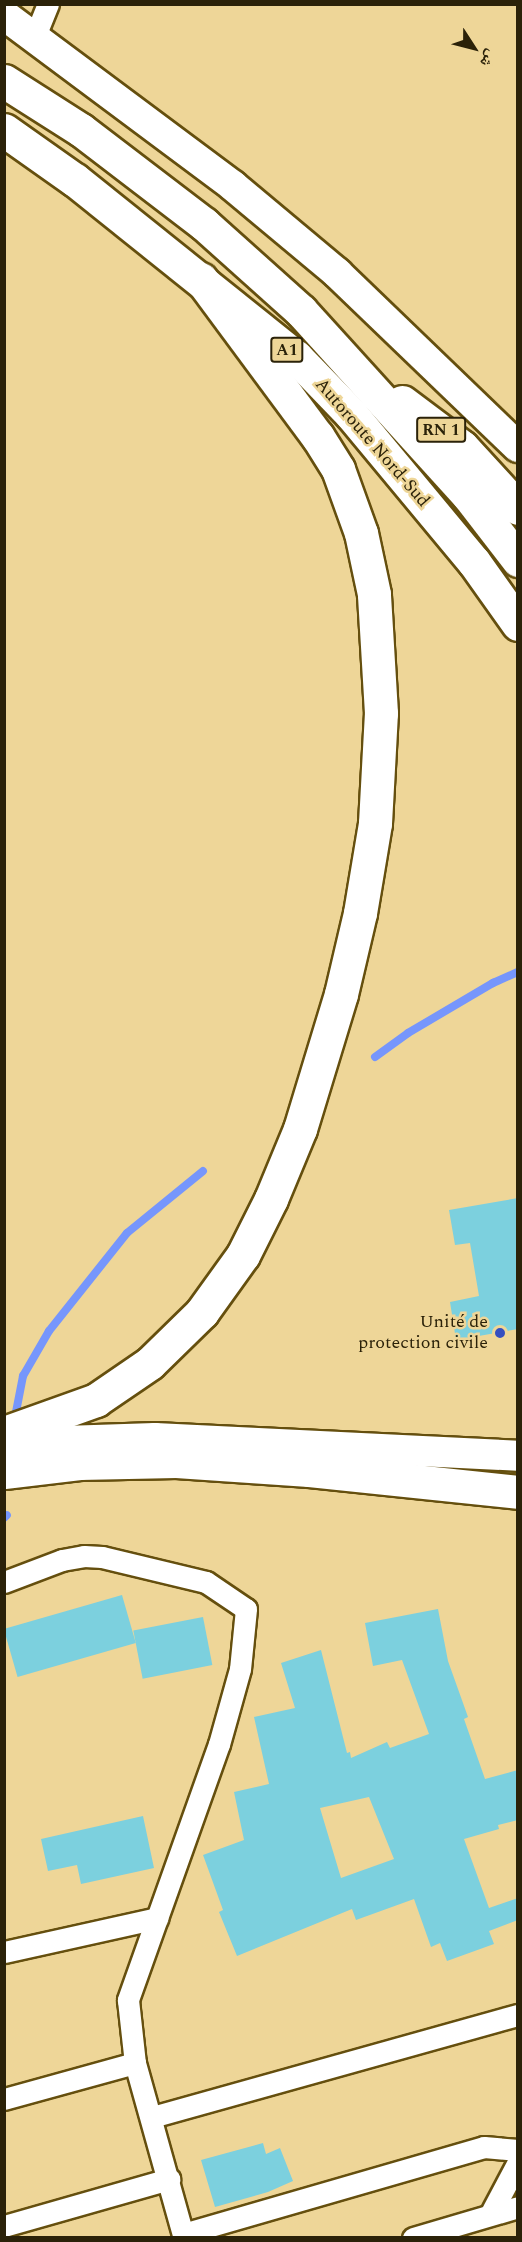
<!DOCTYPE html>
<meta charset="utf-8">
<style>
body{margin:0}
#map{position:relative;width:522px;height:2242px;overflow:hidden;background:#eed698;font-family:Spectral,"Noto Naskh Arabic",serif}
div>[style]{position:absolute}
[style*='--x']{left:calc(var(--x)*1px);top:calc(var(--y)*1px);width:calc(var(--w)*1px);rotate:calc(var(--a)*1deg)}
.stream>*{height:8px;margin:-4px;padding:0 4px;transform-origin:4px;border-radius:4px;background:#7696fc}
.building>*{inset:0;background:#7cd0de;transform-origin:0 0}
.roads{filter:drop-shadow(2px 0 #654f0e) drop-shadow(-2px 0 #654f0e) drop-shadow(0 2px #654f0e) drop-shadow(0 -2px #654f0e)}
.street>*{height:21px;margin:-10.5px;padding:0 10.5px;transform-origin:10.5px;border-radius:10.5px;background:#fff}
.secondary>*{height:30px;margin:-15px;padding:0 15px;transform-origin:15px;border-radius:15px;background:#fff}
.highway>*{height:33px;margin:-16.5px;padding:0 16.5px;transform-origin:16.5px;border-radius:16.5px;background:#fff}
.dots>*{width:16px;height:16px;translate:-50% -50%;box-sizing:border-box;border:3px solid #eed698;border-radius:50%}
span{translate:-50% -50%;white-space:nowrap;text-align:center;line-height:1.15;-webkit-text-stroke:5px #eed698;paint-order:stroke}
.shield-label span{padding:2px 4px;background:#eed698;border:2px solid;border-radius:4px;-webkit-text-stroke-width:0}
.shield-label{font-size:16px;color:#2b2209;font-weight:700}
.street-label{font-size:18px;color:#2b2209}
.poi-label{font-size:18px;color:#2b2209}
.right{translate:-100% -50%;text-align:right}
.frame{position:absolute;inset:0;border:6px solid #2b2209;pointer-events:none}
.north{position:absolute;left:444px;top:18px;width:60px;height:60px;-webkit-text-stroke:4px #eed698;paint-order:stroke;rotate:126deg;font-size:16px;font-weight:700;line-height:24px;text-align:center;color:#2b2209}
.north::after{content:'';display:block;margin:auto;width:21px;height:27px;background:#2b2209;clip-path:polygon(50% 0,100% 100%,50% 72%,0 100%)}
</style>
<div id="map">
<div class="stream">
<i style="--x:375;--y:1057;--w:41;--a:-36"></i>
<i style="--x:408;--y:1033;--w:99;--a:-30.5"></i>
<i style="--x:493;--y:983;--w:27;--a:-24"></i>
<i style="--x:16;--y:1412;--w:37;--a:-79"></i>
<i style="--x:23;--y:1376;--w:52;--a:-60"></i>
<i style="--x:49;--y:1331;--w:125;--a:-51.5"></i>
<i style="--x:127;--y:1233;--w:98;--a:-39.2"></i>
<i style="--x:4;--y:1518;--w:4;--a:-45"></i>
</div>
<div class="building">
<i style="clip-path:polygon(518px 1198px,518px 1329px,456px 1340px,450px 1302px,479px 1296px,470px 1243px,455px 1245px,449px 1210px)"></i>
<i style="left:122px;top:1595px;width:50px;height:123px;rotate:74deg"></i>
<i style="clip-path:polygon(evenodd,438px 1609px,448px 1661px,468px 1717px,464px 1719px,485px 1779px,518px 1770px,518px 1820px,498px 1825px,499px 1829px,464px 1839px,489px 1908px,518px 1898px,518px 1920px,489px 1931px,494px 1944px,447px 1961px,440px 1943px,431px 1947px,414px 1899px,356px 1920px,352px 1909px,237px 1956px,219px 1912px,223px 1910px,203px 1855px,244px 1840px,234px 1792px,269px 1784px,254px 1717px,295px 1708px,281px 1663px,321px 1650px,347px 1753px,350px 1752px,351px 1758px,387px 1742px,390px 1748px,429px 1734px,402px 1660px,373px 1666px,365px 1623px,438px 1609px,369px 1797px,394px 1859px,341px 1878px,320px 1808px,369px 1797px)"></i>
<i style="left:203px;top:1617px;width:49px;height:71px;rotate:79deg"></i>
<i style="clip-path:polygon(143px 1816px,154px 1868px,81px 1884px,77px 1865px,48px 1871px,41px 1839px)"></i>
<i style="clip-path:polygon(263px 2143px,266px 2154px,280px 2148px,293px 2181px,268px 2192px,215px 2207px,201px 2160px)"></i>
</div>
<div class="roads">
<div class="street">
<i style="--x:35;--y:36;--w:35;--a:-68"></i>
<i style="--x:4;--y:1582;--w:62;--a:-20.8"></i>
<i style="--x:62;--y:1560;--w:22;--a:-10"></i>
<i style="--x:84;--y:1556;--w:18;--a:3"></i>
<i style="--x:102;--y:1557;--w:107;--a:13.5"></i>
<i style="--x:206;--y:1582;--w:48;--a:34"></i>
<i style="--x:246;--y:1609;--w:60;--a:95.7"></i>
<i style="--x:240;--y:1669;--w:78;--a:105.6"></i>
<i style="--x:219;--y:1744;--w:272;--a:109.6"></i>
<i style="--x:128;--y:2000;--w:63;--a:83.7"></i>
<i style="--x:135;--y:2063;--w:182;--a:74.4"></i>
<i style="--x:4;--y:1952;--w:157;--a:-12.5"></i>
<i style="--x:4;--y:2099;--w:136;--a:-15.4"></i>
<i style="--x:152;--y:2117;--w:380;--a:-15.6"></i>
<i style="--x:491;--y:2213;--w:58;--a:-62.1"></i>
<i style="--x:4;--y:2226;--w:172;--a:-15.9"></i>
<i style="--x:183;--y:2234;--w:313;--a:-16.1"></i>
<i style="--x:484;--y:2147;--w:34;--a:5"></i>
<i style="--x:413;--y:2238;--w:109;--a:-16.4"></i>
</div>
<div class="secondary">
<i style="--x:4;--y:15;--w:286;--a:36.7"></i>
<i style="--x:233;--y:186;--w:136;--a:39.9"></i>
<i style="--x:337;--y:273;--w:251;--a:43.9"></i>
<i style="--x:4;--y:1443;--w:151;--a:-1.9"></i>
<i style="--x:155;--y:1438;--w:363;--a:2.8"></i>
</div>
<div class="highway">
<i style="--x:4;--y:81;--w:91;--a:32.5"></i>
<i style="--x:81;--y:130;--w:155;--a:37.4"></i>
<i style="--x:204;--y:224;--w:130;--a:41.9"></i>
<i style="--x:301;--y:311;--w:248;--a:47.8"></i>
<i style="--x:468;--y:495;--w:82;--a:52.4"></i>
<i style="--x:4;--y:130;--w:87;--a:35.2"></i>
<i style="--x:75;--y:180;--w:283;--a:38.7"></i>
<i style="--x:296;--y:357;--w:79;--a:46"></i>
<i style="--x:351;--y:414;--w:192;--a:50.3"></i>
<i style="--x:474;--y:562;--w:76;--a:54.6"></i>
<i style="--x:402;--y:402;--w:75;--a:36.9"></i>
<i style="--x:462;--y:447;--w:83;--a:47.4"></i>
<i style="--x:4;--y:1433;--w:98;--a:-19.7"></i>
<i style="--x:96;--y:1400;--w:65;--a:-34.4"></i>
<i style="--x:150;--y:1363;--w:73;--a:-44.4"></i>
<i style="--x:202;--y:1312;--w:70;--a:-54.3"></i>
<i style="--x:243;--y:1255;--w:63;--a:-63.4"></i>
<i style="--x:271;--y:1199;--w:76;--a:-67.5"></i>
<i style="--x:300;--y:1129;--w:141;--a:-73.1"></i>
<i style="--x:341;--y:994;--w:83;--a:-76.8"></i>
<i style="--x:360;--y:913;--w:91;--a:-80.5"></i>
<i style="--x:375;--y:823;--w:110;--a:-86.9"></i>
<i style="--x:381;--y:713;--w:119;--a:-93.4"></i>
<i style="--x:374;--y:594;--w:62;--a:-102"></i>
<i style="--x:361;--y:533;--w:68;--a:-109.8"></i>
<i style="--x:338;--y:469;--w:39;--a:-122"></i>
<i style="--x:317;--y:436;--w:195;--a:-126.5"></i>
<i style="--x:4;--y:1472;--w:76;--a:-6.8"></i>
<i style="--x:79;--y:1463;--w:97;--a:-1.2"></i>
<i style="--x:176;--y:1461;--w:133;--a:3.9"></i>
<i style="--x:309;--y:1470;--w:210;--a:6"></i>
</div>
</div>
<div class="dots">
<i style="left:500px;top:1333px;background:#354ebf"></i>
</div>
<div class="shield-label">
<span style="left:287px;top:350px">A1</span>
<span style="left:441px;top:430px">RN 1</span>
</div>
<div class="street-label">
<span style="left:372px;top:443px;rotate:49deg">Autoroute Nord-Sud</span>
</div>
<div class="poi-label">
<span class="right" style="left:488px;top:1333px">Unité de<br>protection civile</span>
</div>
<div class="frame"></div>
<div class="north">ش</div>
</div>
